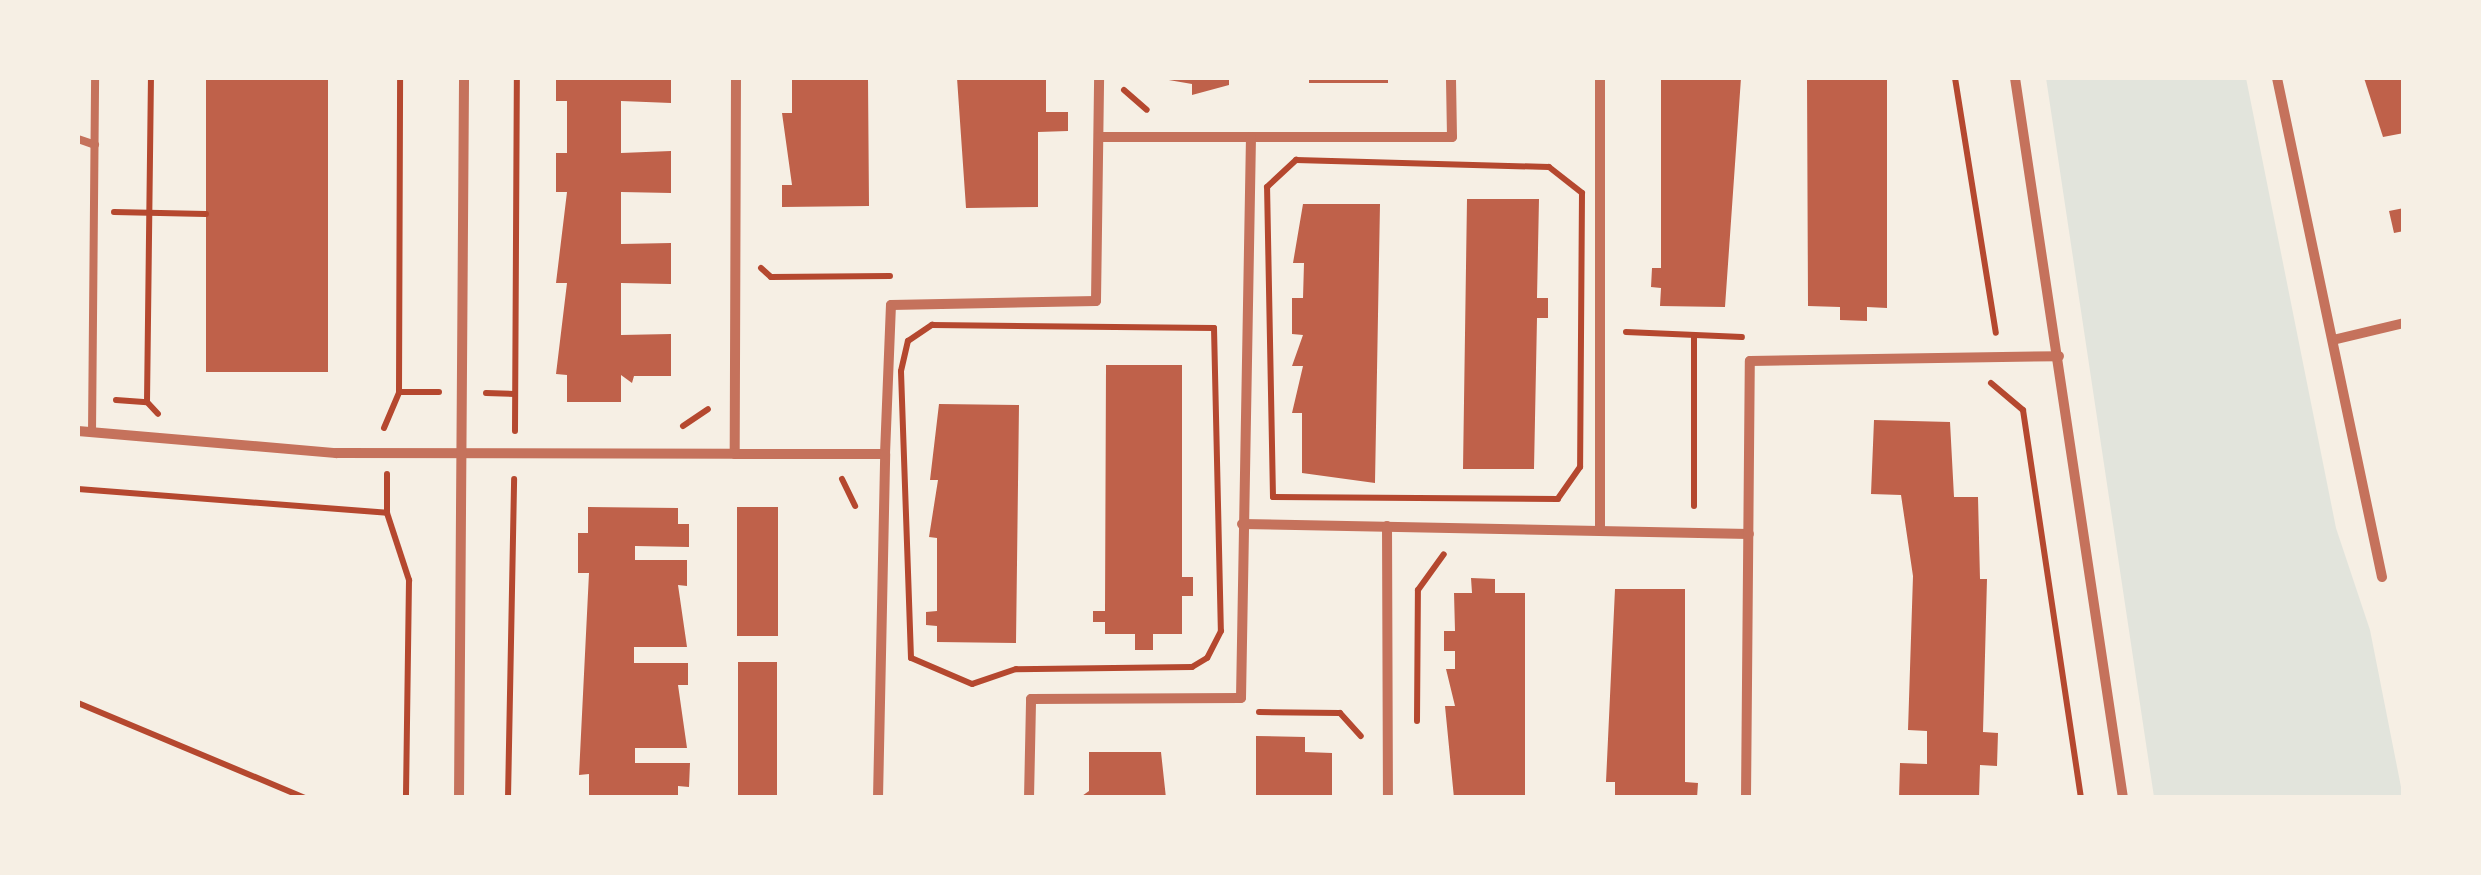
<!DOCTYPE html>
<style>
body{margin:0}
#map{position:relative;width:2481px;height:875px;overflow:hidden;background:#f6efe4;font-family:Overpass,sans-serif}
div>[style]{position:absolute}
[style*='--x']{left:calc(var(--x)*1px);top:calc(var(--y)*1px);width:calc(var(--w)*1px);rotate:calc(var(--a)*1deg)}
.green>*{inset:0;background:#e2e4dc}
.building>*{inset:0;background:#bf614a;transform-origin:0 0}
.path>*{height:6px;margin:-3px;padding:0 3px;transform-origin:3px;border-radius:3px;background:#b5482f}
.service>*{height:8px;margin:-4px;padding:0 4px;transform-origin:4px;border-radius:4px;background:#c5725c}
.minor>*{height:10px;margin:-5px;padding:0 5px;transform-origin:5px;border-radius:5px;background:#c5725c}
span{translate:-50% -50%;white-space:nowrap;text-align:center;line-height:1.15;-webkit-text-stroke:9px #f6efe4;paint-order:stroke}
.frame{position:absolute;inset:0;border:80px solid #f6efe4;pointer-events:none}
</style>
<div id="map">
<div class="green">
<i style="clip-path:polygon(2046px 78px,2246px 78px,2336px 528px,2370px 630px,2403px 797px,2154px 797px)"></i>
</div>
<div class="building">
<i style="left:206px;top:78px;width:122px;height:294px"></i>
<i style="clip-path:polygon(556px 78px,671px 78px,671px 103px,621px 101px,621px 153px,671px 151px,671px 193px,621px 192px,621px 244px,671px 243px,671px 284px,621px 283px,621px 335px,671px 334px,671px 376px,634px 376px,632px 383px,621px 375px,621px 402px,567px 402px,567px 375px,556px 374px,567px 283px,556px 283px,567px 192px,556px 192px,556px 153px,567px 153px,567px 101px,556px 101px)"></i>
<i style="clip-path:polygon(792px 78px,868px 78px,869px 206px,782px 207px,782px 185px,792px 185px,782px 113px,792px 113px)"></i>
<i style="clip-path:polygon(957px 78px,1046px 78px,1046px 112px,1068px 112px,1068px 131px,1038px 132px,1038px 207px,966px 208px)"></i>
<i style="clip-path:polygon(1157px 78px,1229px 78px,1229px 85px,1192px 95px,1192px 84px)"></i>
<i style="left:1309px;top:78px;width:79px;height:5px"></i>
<i style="clip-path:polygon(1661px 78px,1741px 78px,1725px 307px,1660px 306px,1661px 288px,1651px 287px,1652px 268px,1661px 268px)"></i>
<i style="clip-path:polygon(1807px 78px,1887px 78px,1887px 308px,1867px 307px,1867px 321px,1840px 320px,1840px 307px,1808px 306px)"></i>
<i style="clip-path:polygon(2364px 78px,2404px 78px,2404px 133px,2383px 137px)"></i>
<i style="clip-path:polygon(1467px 199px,1539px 199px,1537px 298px,1548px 298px,1548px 318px,1537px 318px,1534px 469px,1463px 469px)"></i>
<i style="clip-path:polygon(1303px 204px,1380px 204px,1375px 483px,1302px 473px,1302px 413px,1292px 413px,1303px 366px,1292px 366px,1303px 335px,1292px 334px,1292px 298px,1303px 298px,1304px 263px,1293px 263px)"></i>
<i style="clip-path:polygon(2404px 208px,2404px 231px,2394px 233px,2389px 211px)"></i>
<i style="clip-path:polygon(1106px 365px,1182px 365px,1182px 577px,1193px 577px,1193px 596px,1182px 596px,1182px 634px,1153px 634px,1153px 650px,1135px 650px,1135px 634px,1105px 634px,1105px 622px,1093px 622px,1093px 611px,1105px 611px)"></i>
<i style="clip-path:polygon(939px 404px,1019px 405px,1016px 643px,937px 642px,937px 626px,926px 625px,926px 612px,937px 611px,937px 538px,929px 537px,938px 480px,930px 480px)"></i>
<i style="clip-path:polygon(1874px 420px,1950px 422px,1954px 497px,1978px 497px,1980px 579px,1987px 579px,1983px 732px,1998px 733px,1997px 766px,1980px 765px,1979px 798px,1899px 798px,1900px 763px,1927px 764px,1927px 731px,1908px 730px,1913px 576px,1901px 495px,1871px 494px)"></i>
<i style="clip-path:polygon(588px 507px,678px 508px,678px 524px,689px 524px,689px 547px,635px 546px,635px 560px,687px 560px,687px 586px,678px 585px,687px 647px,634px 647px,634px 663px,688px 663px,688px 685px,678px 685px,687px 748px,635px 748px,635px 763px,690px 763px,689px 787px,678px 786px,678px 798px,589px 798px,589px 774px,579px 775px,589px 573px,578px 573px,578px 533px,588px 533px)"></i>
<i style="left:737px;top:507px;width:41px;height:129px"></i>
<i style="clip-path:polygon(1471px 578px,1495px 579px,1495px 593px,1525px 593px,1525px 798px,1454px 798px,1445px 706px,1455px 706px,1446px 669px,1455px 669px,1455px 651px,1444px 651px,1444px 631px,1455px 631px,1454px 593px,1472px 593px)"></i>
<i style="clip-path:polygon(1615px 589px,1685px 589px,1685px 782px,1698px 783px,1697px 798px,1615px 798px,1615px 782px,1606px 782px)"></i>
<i style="left:738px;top:662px;width:39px;height:136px"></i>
<i style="clip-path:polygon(1256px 736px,1305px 737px,1305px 752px,1332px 753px,1332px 798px,1256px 798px)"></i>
<i style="clip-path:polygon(1089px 752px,1161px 752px,1166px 798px,1079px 798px,1089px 791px)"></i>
</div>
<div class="path">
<i style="--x:1955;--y:78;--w:258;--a:80.9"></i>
<i style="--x:1124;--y:90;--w:30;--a:41"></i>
<i style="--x:1296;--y:160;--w:253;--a:1.6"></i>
<i style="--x:1549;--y:167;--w:42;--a:38.2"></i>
<i style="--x:1582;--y:193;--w:274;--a:90.4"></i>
<i style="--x:1580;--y:467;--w:39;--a:125"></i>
<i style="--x:1558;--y:499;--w:285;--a:-179.6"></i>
<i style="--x:1273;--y:497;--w:310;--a:-91.1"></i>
<i style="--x:1267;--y:187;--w:40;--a:-43"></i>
<i style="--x:114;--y:212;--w:92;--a:1.2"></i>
<i style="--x:761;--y:268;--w:13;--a:42"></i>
<i style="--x:771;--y:277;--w:119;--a:-0.5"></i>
<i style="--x:932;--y:325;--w:282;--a:0.6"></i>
<i style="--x:1214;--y:328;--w:303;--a:88.7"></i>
<i style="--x:1221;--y:631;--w:30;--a:117"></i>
<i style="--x:1207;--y:658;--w:17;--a:149"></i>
<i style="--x:1192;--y:667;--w:176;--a:179.3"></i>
<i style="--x:1016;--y:669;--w:46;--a:161.2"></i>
<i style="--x:972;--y:684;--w:66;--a:-156.9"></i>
<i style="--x:911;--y:658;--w:287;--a:-92"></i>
<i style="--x:901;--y:371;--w:31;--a:-77"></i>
<i style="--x:908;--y:341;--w:29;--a:-34"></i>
<i style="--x:1626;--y:332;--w:116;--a:2.5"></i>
<i style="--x:1991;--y:383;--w:42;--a:40.2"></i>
<i style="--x:2023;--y:410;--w:392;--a:81.5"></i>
<i style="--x:399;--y:392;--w:314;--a:-89.8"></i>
<i style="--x:486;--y:393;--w:29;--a:2"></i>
<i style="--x:116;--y:400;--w:31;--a:4"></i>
<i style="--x:147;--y:402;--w:16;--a:47"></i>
<i style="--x:147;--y:402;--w:324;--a:-89.3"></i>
<i style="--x:683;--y:426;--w:30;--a:-34"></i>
<i style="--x:384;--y:428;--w:39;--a:-67"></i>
<i style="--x:399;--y:392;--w:40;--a:0"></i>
<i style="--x:515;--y:431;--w:353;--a:-89.7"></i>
<i style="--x:842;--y:479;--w:30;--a:64"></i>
<i style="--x:78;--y:489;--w:310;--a:4.4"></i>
<i style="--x:387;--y:513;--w:39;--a:-90"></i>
<i style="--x:1694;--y:506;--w:169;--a:-90"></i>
<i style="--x:387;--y:513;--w:71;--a:71.8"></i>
<i style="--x:409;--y:580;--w:218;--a:90.8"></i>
<i style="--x:78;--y:703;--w:246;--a:22.7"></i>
<i style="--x:1259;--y:712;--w:81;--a:0.7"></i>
<i style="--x:1340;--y:713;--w:31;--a:48"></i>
<i style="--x:1417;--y:721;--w:131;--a:-89.6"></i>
<i style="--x:1418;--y:590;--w:44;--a:-54.2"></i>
<i style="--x:508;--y:798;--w:319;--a:-88.9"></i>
</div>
<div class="service">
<i style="--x:78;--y:139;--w:18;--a:19"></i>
<i style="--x:92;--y:433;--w:355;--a:-89.5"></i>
</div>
<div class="minor">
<i style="--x:736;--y:78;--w:376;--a:90.2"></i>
<i style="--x:735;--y:454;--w:150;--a:0"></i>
<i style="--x:885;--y:454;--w:149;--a:-87.7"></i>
<i style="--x:891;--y:305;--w:205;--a:-1.1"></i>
<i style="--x:1096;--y:301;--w:223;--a:-89.2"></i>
<i style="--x:2015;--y:78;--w:728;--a:81.47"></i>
<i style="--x:2277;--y:78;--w:510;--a:78.12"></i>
<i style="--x:1099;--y:137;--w:353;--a:0"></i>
<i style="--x:1452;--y:137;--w:59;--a:-91"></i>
<i style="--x:2337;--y:339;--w:69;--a:-13.4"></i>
<i style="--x:78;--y:431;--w:259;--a:4.9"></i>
<i style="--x:336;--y:453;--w:399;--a:0.1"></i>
<i style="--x:1242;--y:524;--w:507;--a:1.13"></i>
<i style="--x:1387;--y:526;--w:272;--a:89.8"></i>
<i style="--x:1600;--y:527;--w:449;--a:-90"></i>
<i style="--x:459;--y:798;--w:720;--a:-89.6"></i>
<i style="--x:878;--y:798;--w:344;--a:-88.8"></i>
<i style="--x:1029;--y:798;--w:99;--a:-88.8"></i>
<i style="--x:1031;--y:699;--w:210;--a:-0.3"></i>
<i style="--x:1241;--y:698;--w:561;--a:-88.98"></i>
<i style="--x:1746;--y:798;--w:437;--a:-89.5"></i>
<i style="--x:1750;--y:361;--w:309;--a:-0.9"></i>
</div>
<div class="frame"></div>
</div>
